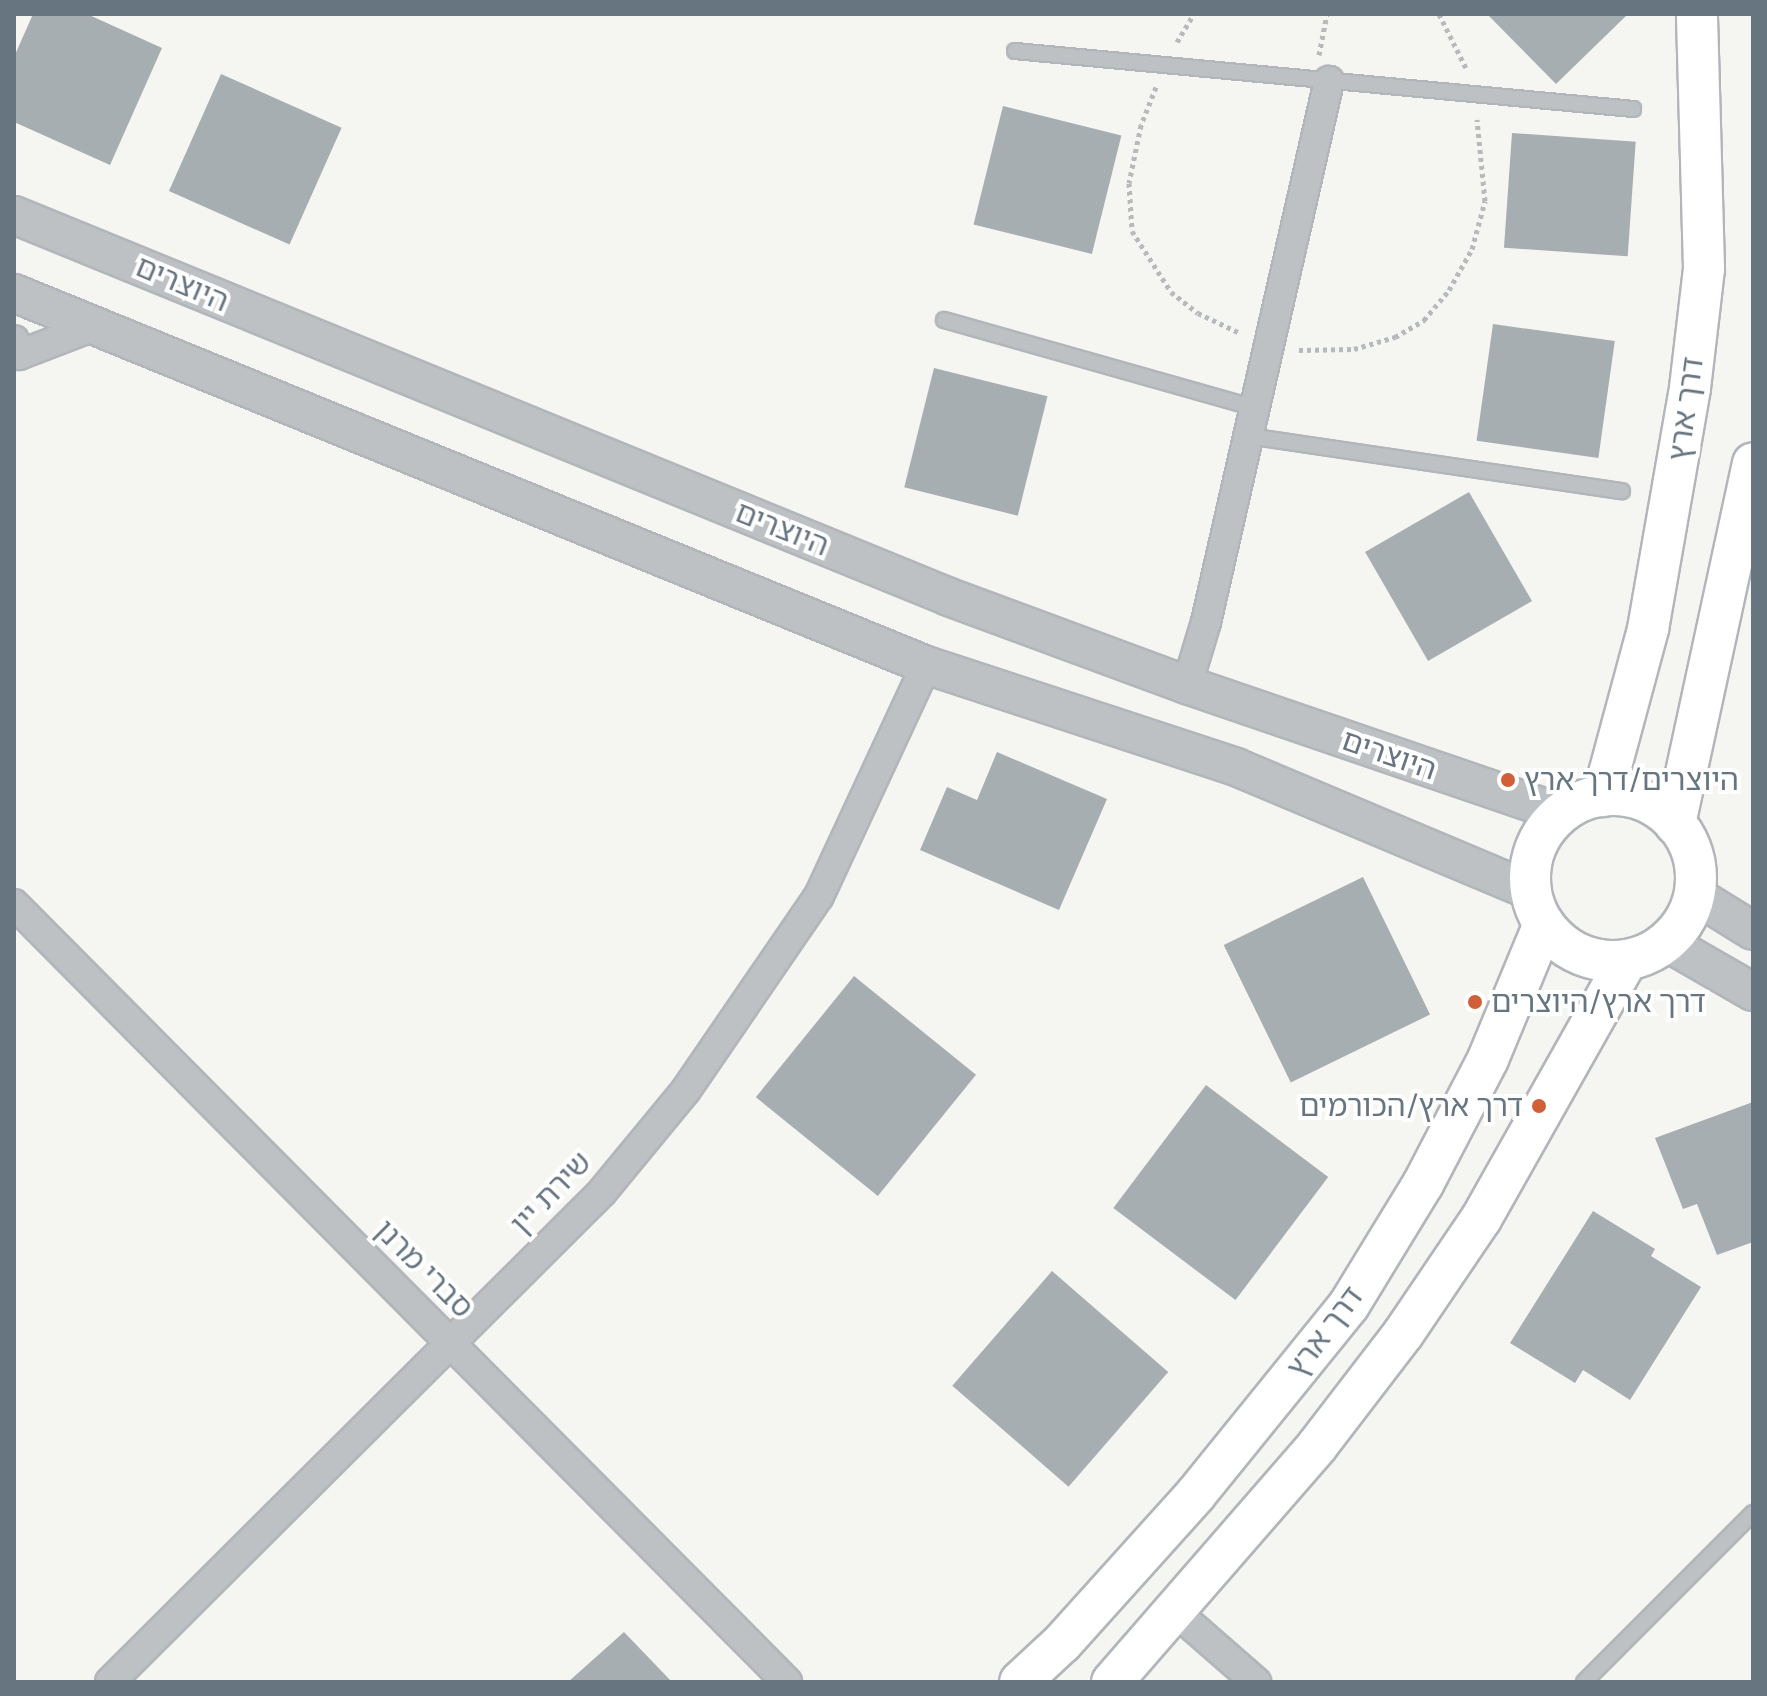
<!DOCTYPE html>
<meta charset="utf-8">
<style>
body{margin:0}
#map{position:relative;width:1767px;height:1696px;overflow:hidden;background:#f5f5f2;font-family:Karla,"Noto Sans Hebrew",sans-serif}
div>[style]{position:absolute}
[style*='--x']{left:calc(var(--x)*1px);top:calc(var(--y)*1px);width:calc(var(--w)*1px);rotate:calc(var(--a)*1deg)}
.building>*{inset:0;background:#a7aeb2;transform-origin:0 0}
.path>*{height:5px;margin-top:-2.5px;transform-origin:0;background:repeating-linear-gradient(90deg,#b7babc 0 4px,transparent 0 8px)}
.roads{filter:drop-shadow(2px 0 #b2b6ba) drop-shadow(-2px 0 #b2b6ba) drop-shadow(0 2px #b2b6ba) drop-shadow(0 -2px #b2b6ba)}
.service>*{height:14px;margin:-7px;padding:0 7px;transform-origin:7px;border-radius:7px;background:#bdc1c4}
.minor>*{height:28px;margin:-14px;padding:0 14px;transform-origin:14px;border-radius:14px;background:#bdc1c4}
.tertiary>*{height:36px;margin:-18px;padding:0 18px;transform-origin:18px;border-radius:18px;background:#bdc1c4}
.secondary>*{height:40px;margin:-20px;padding:0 20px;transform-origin:20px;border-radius:20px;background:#fff}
.secondary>.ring{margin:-20px;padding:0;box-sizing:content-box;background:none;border:40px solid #fff;border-radius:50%}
.dots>*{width:22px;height:22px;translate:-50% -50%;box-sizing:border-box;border:4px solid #fff;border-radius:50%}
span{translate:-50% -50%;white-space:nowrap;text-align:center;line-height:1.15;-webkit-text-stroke:8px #fff;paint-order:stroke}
.street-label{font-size:30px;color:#677580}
.poi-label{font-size:30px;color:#677580}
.left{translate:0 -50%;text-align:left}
.right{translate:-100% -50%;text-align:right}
.frame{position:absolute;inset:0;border:16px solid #677580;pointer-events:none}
</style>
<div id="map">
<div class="building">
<i style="clip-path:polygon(33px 14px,87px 14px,162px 48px,110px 165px,14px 122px,14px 57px)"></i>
<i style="clip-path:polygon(1487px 14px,1628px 14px,1556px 84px)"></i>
<i style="left:221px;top:74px;width:132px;height:128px;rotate:24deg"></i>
<i style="left:1003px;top:106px;width:122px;height:122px;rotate:14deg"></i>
<i style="left:1512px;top:133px;width:124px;height:115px;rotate:4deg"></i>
<i style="left:1493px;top:324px;width:123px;height:118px;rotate:8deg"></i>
<i style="left:934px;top:368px;width:117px;height:123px;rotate:14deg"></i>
<i style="left:1469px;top:492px;width:126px;height:120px;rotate:60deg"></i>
<i style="clip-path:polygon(997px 752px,1107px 799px,1059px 910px,920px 850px,947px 787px,977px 800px)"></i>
<i style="left:1363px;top:877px;width:153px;height:155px;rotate:64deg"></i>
<i style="left:854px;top:976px;width:157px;height:156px;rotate:39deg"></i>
<i style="left:1206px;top:1085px;width:153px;height:154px;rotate:37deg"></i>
<i style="clip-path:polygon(1753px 1102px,1753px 1242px,1717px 1255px,1697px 1204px,1683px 1209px,1655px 1138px)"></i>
<i style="clip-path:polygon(1593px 1211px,1655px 1249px,1651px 1256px,1701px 1287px,1630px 1400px,1583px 1370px,1575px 1383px,1510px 1343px)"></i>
<i style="left:1052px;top:1271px;width:154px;height:152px;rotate:41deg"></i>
<i style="clip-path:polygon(624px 1632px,672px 1682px,568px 1682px)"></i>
</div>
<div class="path">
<i style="--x:1439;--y:14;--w:63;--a:63.4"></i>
<i style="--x:1177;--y:42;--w:33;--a:-59"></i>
<i style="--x:1319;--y:55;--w:42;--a:-79"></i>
<i style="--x:1156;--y:87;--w:41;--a:111.5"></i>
<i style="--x:1141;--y:125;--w:59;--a:101.7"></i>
<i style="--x:1129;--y:183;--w:48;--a:86.4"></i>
<i style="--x:1132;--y:231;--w:72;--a:57.4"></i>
<i style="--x:1171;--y:292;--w:34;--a:38"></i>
<i style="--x:1198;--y:313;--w:47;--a:25.5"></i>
<i style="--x:1299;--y:350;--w:55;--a:-1"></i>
<i style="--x:1354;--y:349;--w:43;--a:-16.3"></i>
<i style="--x:1395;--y:337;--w:34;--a:-30"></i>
<i style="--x:1424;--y:320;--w:39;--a:-50"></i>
<i style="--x:1449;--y:290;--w:47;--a:-60.7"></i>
<i style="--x:1472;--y:249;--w:50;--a:-74.8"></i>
<i style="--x:1485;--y:201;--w:82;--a:-95.6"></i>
</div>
<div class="roads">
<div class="service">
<i style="--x:1015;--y:51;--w:621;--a:5.36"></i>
<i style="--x:944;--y:320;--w:323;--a:15.8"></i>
<i style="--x:1248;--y:436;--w:378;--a:8.4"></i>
<i style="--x:1584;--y:1682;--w:239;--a:-45"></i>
</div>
<div class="minor">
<i style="--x:14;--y:340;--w:16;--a:72"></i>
<i style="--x:19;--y:355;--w:80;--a:-21.1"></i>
<i style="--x:1187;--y:685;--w:66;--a:-73.2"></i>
<i style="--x:1206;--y:622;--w:555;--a:-77.19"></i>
<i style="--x:14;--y:904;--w:1097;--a:45.18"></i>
<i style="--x:1177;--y:1613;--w:105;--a:41.1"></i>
<i style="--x:110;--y:1682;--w:694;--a:-44.88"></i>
<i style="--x:602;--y:1192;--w:132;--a:-50.5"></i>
<i style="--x:686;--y:1090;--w:235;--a:-55.6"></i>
<i style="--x:819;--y:896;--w:255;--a:-65.1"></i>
</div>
<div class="tertiary">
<i style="--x:14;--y:215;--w:1010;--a:22.22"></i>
<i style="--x:949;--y:597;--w:254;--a:20.3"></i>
<i style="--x:1187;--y:685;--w:395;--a:18.9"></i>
<i style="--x:14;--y:293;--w:985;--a:22.19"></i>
<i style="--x:926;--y:665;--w:326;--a:18.2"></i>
<i style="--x:1236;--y:767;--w:320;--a:22.8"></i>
<i style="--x:1695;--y:895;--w:68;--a:31.8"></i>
<i style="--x:1666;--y:942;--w:100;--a:29.9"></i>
</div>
<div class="secondary">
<i class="ring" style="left:1530px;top:795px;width:126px;height:126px"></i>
<i style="--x:1603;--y:796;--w:173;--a:-74.9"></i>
<i style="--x:1648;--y:629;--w:245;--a:-80.1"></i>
<i style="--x:1690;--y:388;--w:121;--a:-83.3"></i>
<i style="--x:1704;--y:268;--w:254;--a:-91.6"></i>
<i style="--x:1675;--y:824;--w:369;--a:-77.8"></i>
<i style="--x:1020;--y:1682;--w:57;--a:-42.9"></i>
<i style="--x:1062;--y:1643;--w:200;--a:-48"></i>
<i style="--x:1196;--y:1494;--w:243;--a:-51"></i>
<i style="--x:1349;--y:1305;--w:142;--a:-58.6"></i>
<i style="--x:1423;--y:1184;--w:141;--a:-62.5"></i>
<i style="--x:1488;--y:1059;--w:146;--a:-67.5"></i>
<i style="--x:1112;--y:1682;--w:313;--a:-49"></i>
<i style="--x:1317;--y:1446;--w:141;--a:-52.5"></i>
<i style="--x:1403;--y:1334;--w:139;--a:-55.9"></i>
<i style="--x:1481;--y:1219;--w:297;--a:-60.6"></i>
</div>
</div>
<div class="dots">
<i style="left:1508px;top:780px;background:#d15f37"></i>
<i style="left:1475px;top:1002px;background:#d15f37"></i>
<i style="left:1539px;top:1106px;background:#d15f37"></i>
</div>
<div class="street-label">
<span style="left:182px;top:284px;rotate:23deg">היוצרים</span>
<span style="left:1686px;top:409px;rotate:-82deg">דרך ארץ</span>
<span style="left:782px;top:529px;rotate:22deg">היוצרים</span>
<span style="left:1389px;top:755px;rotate:19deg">היוצרים</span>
<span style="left:551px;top:1193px;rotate:-46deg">שירת יין</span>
<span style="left:424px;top:1269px;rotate:45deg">סברי מרנן</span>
<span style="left:1325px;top:1332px;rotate:-53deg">דרך ארץ</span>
</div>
<div class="poi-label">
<span class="left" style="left:1524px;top:780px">היוצרים/דרך ארץ</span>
<span class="left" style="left:1491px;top:1002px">דרך ארץ/היוצרים</span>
<span class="right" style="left:1523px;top:1106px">דרך ארץ/הכורמים</span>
</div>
<div class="frame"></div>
</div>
